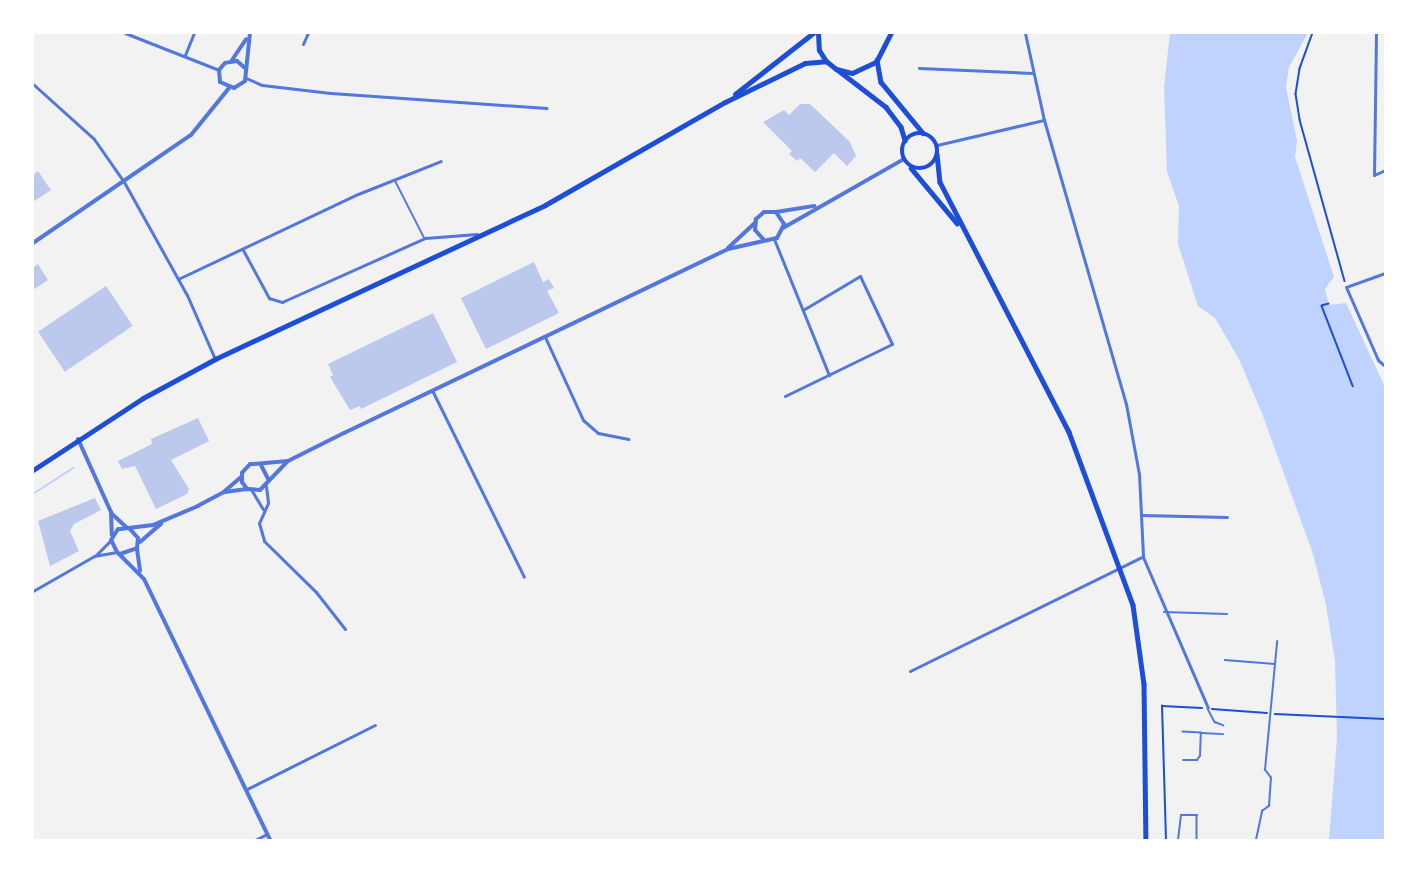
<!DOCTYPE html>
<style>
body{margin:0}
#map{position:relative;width:1418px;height:873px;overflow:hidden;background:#f2f2f2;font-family:"IBM Plex Sans",sans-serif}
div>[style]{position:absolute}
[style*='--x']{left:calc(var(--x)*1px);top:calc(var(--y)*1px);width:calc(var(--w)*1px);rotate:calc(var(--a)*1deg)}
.water>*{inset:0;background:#bfd3fe}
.stream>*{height:2px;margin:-1px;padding:0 1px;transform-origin:1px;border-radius:1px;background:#bfd3fe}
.building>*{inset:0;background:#bdc9ec;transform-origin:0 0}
.path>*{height:1.5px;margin:-0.75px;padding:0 0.75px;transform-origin:0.75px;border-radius:0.75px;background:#1d4ed8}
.service>*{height:1.5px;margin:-0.75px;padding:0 0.75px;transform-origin:0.75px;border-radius:0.75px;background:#5277de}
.minor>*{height:3px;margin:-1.5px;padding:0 1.5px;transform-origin:1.5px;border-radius:1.5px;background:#5277de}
.tertiary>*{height:4px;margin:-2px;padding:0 2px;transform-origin:2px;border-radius:2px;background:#5277de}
.secondary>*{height:4.5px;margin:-2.25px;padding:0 2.25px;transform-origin:2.25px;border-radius:2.25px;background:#1d4ed8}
.secondary>.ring{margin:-2.25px;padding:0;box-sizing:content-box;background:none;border:4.5px solid #1d4ed8;border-radius:50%}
.trunk>*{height:5px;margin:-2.5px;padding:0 2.5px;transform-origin:2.5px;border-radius:2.5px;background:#1d4ed8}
span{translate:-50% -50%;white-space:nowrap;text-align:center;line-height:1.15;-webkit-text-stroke:6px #fff;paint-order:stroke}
.frame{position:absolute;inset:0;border:34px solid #fff;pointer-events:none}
</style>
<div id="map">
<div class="water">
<i style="clip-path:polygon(1170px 33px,1308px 33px,1289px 67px,1286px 87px,1297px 141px,1295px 157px,1334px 277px,1325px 289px,1329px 305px,1346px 303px,1385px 387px,1385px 840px,1329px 840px,1337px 738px,1335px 661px,1326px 605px,1313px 554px,1263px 416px,1239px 359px,1215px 318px,1198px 306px,1178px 244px,1179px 206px,1167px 172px,1164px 87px)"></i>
</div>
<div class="stream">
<i style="--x:33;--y:494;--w:48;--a:-33"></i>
</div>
<div class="building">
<i style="clip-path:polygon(800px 104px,810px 104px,850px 142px,856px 156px,847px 166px,834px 153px,815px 172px,800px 158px,797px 161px,789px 154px,792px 151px,763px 122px,784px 110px,789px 115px)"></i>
<i style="clip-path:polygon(38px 171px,51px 190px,33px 202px,33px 175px)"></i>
<i style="clip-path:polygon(534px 262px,543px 282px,549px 279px,554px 288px,547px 291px,559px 313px,486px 349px,461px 298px)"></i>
<i style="clip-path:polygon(38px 264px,48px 280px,33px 290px,33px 268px)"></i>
<i style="left:106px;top:286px;width:48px;height:82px;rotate:56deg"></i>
<i style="clip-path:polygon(433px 313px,457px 362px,361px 409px,360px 406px,350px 410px,330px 377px,333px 375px,328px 364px)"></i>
<i style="clip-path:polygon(198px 418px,209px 441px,171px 460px,189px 489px,187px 494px,156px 509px,135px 466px,122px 469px,118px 461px,152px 444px,151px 439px)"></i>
<i style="clip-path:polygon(95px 498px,101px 510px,74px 524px,70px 531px,79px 551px,50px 566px,38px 521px)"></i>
</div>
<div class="path">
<i style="--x:1313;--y:33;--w:38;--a:110"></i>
<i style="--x:1300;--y:69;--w:25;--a:99"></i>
<i style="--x:1296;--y:94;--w:26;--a:81"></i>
<i style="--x:1300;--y:120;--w:167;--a:74.4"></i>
<i style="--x:1329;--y:304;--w:7;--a:164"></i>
<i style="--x:1322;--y:306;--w:86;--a:68.8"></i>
<i style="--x:1212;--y:709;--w:55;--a:4.2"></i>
<i style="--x:1275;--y:714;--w:110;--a:2.6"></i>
<i style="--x:1166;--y:840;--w:134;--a:-91.7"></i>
<i style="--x:1162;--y:706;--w:40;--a:2.9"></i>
</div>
<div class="service">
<i style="--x:395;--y:180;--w:64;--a:63"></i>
<i style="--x:1164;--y:612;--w:63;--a:1.8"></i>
<i style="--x:1225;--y:660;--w:50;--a:4.6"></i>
<i style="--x:1208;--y:709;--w:15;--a:62"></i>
<i style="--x:1215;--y:722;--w:9;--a:21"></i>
<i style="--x:1202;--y:733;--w:21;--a:3"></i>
<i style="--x:1183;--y:760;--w:14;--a:0"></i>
<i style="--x:1197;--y:760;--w:5;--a:-53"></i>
<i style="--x:1200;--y:756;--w:23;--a:-88"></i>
<i style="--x:1201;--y:733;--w:18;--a:-177"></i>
<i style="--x:1178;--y:840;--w:25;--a:-83"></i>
<i style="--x:1181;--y:815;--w:16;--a:0"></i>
<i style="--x:1197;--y:815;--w:25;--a:90"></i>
<i style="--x:1256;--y:840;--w:30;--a:-78"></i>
<i style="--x:1262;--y:811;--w:9;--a:-36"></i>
<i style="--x:1269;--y:806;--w:28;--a:-86"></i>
<i style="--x:1271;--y:778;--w:10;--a:-127"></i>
<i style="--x:1265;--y:770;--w:129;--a:-84.6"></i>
</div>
<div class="minor">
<i style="--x:125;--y:33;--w:101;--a:21.5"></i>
<i style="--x:1025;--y:33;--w:89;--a:77.7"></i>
<i style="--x:1044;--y:120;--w:296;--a:73.9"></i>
<i style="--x:1126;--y:404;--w:71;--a:79.5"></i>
<i style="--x:1139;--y:474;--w:83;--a:87.2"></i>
<i style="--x:1143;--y:557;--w:164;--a:66.7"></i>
<i style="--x:1376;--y:33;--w:142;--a:90.8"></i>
<i style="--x:1374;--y:175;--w:12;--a:-24"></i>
<i style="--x:303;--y:44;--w:12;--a:-66"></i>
<i style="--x:185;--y:55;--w:24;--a:-68"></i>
<i style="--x:919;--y:68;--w:113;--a:2.5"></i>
<i style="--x:246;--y:78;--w:17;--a:24"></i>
<i style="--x:262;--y:85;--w:69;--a:6.6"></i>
<i style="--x:331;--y:93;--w:216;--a:4"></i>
<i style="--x:33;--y:84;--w:82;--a:42"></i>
<i style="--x:94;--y:139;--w:52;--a:55.1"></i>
<i style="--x:124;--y:182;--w:129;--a:60.9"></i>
<i style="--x:187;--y:295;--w:70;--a:66.4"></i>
<i style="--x:937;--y:145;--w:110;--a:-13.2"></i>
<i style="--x:774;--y:239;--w:147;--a:68"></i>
<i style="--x:243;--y:250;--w:55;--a:61.6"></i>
<i style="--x:269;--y:298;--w:14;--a:17"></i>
<i style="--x:282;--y:302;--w:157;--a:-24.1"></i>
<i style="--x:425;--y:238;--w:52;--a:-4.4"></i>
<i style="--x:1385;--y:273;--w:41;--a:160.3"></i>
<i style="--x:1346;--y:287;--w:80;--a:66.3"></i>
<i style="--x:1378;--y:360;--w:9;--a:41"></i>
<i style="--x:178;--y:279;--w:199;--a:-25.3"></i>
<i style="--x:358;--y:194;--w:89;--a:-21.7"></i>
<i style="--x:545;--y:337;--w:91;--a:65.4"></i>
<i style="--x:583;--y:420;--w:20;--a:41"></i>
<i style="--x:598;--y:433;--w:31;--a:11"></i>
<i style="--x:432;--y:390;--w:208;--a:63.8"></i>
<i style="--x:785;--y:396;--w:119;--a:-25.9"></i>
<i style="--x:892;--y:344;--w:75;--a:-115.2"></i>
<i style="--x:860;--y:276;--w:66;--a:149.2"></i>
<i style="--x:266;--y:486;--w:17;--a:83"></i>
<i style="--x:268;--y:503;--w:22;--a:114"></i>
<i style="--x:259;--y:523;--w:19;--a:74"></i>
<i style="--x:264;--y:541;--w:73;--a:44.4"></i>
<i style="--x:316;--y:592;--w:47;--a:51.9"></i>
<i style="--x:252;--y:491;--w:21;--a:59"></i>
<i style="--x:1142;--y:515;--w:85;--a:1.3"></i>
<i style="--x:96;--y:555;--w:21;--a:-45"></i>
<i style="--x:33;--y:591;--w:70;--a:-29.8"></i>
<i style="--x:94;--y:556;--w:23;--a:-10"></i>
<i style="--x:910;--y:671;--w:258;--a:-26.2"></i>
<i style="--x:247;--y:789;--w:143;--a:-26.6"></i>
<i style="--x:255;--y:840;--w:13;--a:-27"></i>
</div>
<div class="tertiary">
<i style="--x:232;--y:60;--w:25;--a:-56"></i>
<i style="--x:245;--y:68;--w:11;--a:-139"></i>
<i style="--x:237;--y:61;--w:12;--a:171"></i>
<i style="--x:225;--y:63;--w:9;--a:131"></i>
<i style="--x:219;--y:70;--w:12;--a:85"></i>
<i style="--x:220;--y:82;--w:15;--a:23"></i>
<i style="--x:234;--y:88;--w:13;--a:-32"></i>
<i style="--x:245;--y:81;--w:48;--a:-84.1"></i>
<i style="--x:776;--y:212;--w:39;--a:-9"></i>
<i style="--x:783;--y:228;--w:139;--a:-29.7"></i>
<i style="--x:33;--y:243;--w:191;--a:-34.4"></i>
<i style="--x:191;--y:135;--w:60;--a:-51"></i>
<i style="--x:728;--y:248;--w:37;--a:-43"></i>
<i style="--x:78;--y:439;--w:80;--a:65.7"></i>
<i style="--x:111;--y:512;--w:23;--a:88"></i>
<i style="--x:288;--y:461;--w:38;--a:175"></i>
<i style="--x:250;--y:464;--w:12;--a:132"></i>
<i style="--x:242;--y:473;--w:9;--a:90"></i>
<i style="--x:242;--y:482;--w:9;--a:54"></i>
<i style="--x:247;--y:489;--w:13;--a:4"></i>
<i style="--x:260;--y:490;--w:40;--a:-46"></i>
<i style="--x:288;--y:461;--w:63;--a:-26.6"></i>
<i style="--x:344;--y:433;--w:426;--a:-25.6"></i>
<i style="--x:728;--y:249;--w:50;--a:-12.7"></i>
<i style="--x:777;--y:238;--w:16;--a:-63"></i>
<i style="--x:784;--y:224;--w:14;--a:-124"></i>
<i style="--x:776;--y:212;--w:12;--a:180"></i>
<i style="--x:764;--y:212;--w:11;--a:139"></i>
<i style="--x:756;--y:219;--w:11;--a:95"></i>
<i style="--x:755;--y:230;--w:12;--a:48"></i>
<i style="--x:261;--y:465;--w:16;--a:63"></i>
<i style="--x:241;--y:477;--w:23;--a:139"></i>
<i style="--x:224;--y:492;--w:30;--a:152"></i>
<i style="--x:198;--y:506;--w:49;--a:157.1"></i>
<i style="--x:153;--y:525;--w:35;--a:173"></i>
<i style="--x:118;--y:529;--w:13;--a:122"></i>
<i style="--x:111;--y:540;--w:13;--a:63"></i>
<i style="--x:117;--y:552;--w:38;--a:45"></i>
<i style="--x:144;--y:579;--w:290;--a:64.2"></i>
<i style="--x:225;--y:492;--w:22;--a:-8"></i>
<i style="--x:111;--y:513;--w:21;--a:43"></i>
<i style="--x:140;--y:542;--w:28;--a:-41"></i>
<i style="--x:137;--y:549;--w:22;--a:82"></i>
<i style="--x:120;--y:554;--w:18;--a:-19"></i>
<i style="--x:137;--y:548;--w:10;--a:-84"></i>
<i style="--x:138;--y:538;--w:13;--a:-132"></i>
</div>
<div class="secondary">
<i style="--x:877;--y:60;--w:22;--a:80"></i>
<i style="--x:881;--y:82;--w:66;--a:50.5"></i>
<i style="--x:838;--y:70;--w:61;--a:37.6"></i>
<i style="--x:886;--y:107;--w:25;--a:53"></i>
<i style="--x:901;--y:127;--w:14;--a:73"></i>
<i class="ring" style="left:902px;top:133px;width:31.5px;height:31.5px"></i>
<i style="--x:937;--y:154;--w:28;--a:84"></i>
<i style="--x:940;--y:182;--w:281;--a:62.7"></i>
<i style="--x:1069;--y:432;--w:184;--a:69.7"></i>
<i style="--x:1133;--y:605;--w:80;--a:82.1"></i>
<i style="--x:1144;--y:684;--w:156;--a:89.3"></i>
<i style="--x:911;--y:168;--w:72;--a:50.1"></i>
</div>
<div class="trunk">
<i style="--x:818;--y:33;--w:17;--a:87"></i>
<i style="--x:819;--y:50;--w:13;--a:58"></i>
<i style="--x:826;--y:61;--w:13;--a:39"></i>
<i style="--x:836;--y:69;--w:16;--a:14"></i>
<i style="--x:852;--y:73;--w:26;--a:-25"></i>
<i style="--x:876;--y:62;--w:33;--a:-63"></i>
<i style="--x:735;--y:94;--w:99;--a:-38"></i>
<i style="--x:33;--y:470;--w:131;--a:-33.2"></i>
<i style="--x:143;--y:398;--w:82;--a:-28.4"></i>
<i style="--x:215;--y:359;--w:364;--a:-25"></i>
<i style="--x:545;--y:205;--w:207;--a:-29.8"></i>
<i style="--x:725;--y:102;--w:89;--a:-26"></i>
<i style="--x:805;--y:63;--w:21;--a:-5"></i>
</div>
<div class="frame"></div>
</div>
